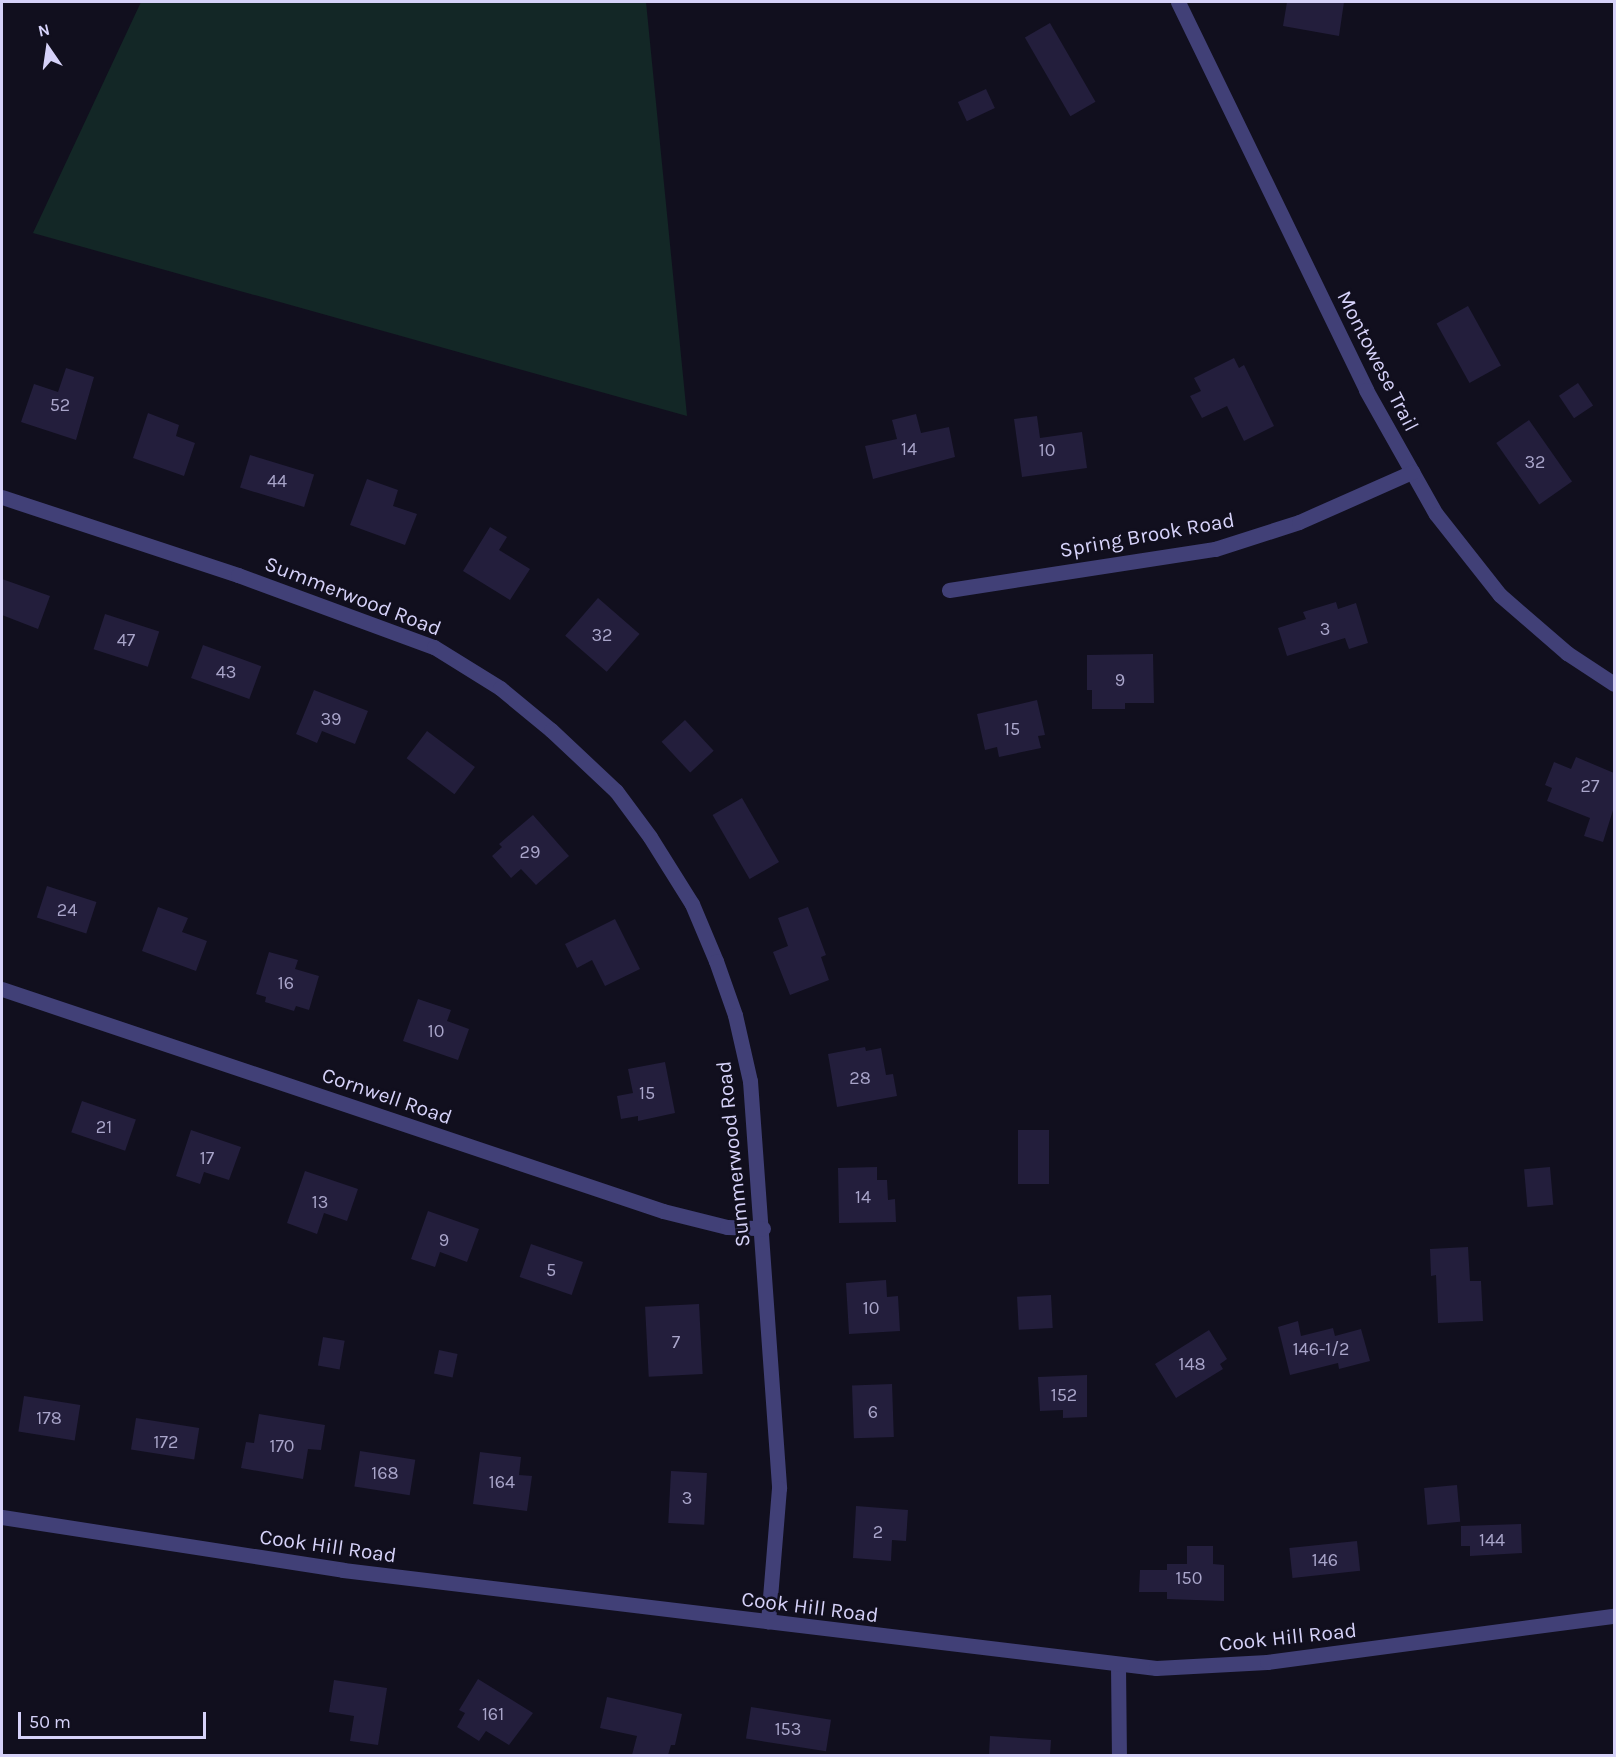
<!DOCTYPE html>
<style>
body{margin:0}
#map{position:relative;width:1616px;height:1757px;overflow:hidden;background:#110f1e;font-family:Karla,sans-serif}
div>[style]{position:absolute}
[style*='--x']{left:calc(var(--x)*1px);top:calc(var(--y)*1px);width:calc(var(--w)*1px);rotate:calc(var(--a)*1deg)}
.green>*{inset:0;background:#132726}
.building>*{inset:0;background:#231e3c;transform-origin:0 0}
.minor>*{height:15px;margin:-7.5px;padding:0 7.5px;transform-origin:7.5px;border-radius:7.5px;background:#414077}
.tertiary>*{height:15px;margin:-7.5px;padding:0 7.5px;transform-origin:7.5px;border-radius:7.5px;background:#414077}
span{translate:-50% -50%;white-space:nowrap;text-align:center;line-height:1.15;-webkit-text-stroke:5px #110f1e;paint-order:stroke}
.number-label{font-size:18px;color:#a9a5ca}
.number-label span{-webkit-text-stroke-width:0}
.street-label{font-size:21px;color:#d6d2f9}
.frame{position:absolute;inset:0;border:3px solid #d6d2f9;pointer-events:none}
.north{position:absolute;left:18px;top:18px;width:60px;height:60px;-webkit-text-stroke:4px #110f1e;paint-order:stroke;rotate:347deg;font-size:16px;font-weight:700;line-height:24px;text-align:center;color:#d6d2f9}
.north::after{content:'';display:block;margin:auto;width:21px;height:27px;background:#d6d2f9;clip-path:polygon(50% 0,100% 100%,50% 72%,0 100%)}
.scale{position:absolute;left:18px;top:1712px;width:188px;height:27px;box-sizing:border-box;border:3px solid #d6d2f9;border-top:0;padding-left:8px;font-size:18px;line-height:21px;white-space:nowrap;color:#d6d2f9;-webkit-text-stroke:4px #110f1e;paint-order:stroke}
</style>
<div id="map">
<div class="green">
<i style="clip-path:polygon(141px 2px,646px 2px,687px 416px,33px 233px)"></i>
</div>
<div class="building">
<i style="clip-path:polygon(1287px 2px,1344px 2px,1339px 36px,1283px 26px)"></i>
<i style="left:1050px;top:23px;width:91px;height:29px;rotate:60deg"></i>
<i style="left:986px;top:89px;width:21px;height:31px;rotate:65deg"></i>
<i style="left:1468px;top:306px;width:68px;height:36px;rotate:61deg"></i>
<i style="clip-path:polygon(1234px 358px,1239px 368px,1244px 365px,1274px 426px,1244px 441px,1227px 406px,1202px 418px,1190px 396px,1201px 391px,1194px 378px)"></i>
<i style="clip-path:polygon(66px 368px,94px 377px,76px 440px,21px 422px,34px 384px,58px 392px)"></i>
<i style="left:1578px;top:383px;width:27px;height:23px;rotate:56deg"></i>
<i style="clip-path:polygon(148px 413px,179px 425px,176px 436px,195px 443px,184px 476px,133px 458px)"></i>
<i style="clip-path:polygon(916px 414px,921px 433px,949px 427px,955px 457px,873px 479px,865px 446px,897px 439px,892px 420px)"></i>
<i style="clip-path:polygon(1037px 416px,1040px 438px,1082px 432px,1087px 468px,1022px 477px,1014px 419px)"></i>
<i style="left:1529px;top:420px;width:75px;height:40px;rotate:55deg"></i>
<i style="left:250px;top:455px;width:67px;height:34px;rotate:17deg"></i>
<i style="clip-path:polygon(367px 479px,398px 490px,393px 506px,417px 514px,405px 545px,350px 525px)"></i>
<i style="clip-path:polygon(490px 527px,507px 537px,499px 550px,530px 569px,510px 600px,463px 571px)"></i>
<i style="clip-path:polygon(2px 579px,50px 596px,38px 629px,2px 615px)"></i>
<i style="left:598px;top:598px;width:55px;height:50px;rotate:41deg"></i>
<i style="clip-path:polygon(1336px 602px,1338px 609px,1356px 603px,1368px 643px,1349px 649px,1345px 638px,1287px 656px,1278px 628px,1306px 619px,1303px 612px)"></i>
<i style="left:105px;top:614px;width:57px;height:37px;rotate:18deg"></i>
<i style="left:203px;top:645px;width:62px;height:35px;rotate:20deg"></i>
<i style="clip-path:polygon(1153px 654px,1154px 703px,1125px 703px,1125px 709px,1092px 709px,1092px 690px,1087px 690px,1087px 655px)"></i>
<i style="clip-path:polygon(314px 690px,368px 711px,355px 744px,322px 731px,317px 743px,296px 734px)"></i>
<i style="clip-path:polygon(1037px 700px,1045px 735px,1038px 736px,1041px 748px,999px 757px,997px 747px,985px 750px,977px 714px)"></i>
<i style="left:685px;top:720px;width:42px;height:32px;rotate:47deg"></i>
<i style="left:427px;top:731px;width:60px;height:34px;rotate:37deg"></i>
<i style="clip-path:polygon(1576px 757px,1614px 773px,1614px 807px,1603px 842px,1584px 836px,1590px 818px,1547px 801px,1552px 788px,1545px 785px,1554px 762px,1571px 769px)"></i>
<i style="left:742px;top:798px;width:74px;height:34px;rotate:60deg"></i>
<i style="clip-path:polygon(533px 815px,569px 856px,536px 885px,521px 869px,511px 878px,492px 856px,502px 847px,499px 844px)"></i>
<i style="left:47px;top:886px;width:52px;height:33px;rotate:18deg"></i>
<i style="clip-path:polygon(158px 907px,188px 918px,182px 932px,207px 941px,196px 971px,142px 951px)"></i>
<i style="clip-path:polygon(808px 907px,826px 955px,821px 957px,829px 980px,790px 995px,773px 952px,788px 946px,778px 918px)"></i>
<i style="clip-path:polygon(615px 919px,640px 969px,605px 986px,592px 960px,577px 968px,565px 944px)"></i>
<i style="clip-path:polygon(269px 952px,298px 960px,295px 969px,319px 976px,309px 1010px,296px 1006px,294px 1011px,265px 1002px,266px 997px,256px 994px)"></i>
<i style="clip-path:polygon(418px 999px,451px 1010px,447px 1021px,469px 1029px,458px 1060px,403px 1041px)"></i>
<i style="clip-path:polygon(865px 1047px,866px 1051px,881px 1048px,886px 1075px,893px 1074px,897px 1096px,837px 1107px,828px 1054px)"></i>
<i style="clip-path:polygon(665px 1062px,675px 1113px,638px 1121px,638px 1116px,621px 1119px,617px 1096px,633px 1093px,628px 1069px)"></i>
<i style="left:82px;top:1101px;width:57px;height:33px;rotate:19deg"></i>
<i style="clip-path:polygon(191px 1130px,241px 1147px,229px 1180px,204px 1172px,200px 1184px,176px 1176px)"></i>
<i style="left:1018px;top:1130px;width:31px;height:54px"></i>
<i style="clip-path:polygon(877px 1167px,877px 1180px,887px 1180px,888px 1200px,895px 1199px,896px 1222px,839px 1223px,838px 1168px)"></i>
<i style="left:1550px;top:1167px;width:38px;height:26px;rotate:85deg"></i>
<i style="clip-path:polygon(305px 1171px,358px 1189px,347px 1221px,324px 1213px,317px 1234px,287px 1223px)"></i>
<i style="clip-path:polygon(428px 1211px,479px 1229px,467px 1262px,440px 1252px,435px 1267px,411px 1259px)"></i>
<i style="left:531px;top:1244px;width:55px;height:35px;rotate:19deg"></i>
<i style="clip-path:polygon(1468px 1247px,1470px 1281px,1481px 1281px,1483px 1321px,1438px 1323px,1436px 1275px,1431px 1276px,1430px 1249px)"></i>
<i style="clip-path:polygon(886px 1280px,887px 1297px,898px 1296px,900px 1331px,849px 1334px,846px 1283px)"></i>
<i style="left:1051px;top:1295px;width:33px;height:34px;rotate:87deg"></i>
<i style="left:699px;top:1304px;width:70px;height:54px;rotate:87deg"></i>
<i style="clip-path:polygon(1298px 1321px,1301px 1336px,1333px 1328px,1335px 1336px,1361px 1329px,1370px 1361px,1339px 1369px,1338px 1363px,1290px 1375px,1278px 1327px)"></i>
<i style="clip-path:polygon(1209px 1330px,1227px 1359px,1220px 1364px,1223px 1369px,1176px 1398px,1155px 1364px)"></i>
<i style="left:323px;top:1337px;width:22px;height:29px;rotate:10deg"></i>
<i style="left:439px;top:1350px;width:19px;height:24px;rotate:12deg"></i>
<i style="clip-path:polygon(1087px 1375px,1087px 1417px,1063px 1418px,1063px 1410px,1040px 1411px,1038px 1377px)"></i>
<i style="left:892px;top:1384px;width:53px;height:40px;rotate:88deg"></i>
<i style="left:24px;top:1396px;width:57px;height:36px;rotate:9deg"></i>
<i style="clip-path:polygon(259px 1414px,325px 1425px,321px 1450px,308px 1449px,303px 1479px,241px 1468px,246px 1442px,254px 1443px)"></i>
<i style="left:136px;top:1418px;width:64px;height:32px;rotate:9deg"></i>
<i style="left:360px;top:1451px;width:56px;height:36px;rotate:9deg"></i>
<i style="clip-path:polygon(480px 1452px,521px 1457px,519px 1475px,532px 1476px,527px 1511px,473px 1504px)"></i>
<i style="left:671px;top:1471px;width:36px;height:52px;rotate:3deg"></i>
<i style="left:1457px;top:1485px;width:37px;height:33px;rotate:85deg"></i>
<i style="clip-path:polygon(856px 1506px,908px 1510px,906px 1541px,892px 1540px,891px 1561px,853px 1558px)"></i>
<i style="clip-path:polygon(1521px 1524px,1522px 1553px,1470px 1556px,1470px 1546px,1461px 1546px,1461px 1526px)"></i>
<i style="left:1357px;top:1541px;width:30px;height:68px;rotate:84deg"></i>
<i style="clip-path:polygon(1187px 1546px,1213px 1546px,1213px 1564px,1224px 1565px,1224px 1601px,1167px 1599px,1167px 1592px,1139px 1592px,1140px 1570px,1167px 1570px,1167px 1564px,1187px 1564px)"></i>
<i style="clip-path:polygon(478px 1679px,533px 1713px,509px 1745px,486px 1731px,479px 1741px,457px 1727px,465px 1713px,459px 1710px)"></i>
<i style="clip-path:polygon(334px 1680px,387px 1688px,378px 1745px,350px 1741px,354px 1716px,329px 1712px)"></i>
<i style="clip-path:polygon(607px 1697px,682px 1714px,675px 1745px,671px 1745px,668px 1755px,632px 1755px,637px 1736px,600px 1728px)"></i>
<i style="left:751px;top:1707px;width:81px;height:32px;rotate:9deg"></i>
<i style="clip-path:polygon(990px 1736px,1051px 1740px,1050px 1755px,989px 1755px)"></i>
</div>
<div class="minor">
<i style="--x:1178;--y:2;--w:431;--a:64.1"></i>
<i style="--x:1366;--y:390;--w:142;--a:60.6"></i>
<i style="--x:1436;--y:514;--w:103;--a:51.7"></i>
<i style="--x:1500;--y:595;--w:89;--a:40.9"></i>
<i style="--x:1567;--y:653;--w:56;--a:33.4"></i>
<i style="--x:2;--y:497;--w:249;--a:18.3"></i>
<i style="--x:238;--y:575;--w:209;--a:20.2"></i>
<i style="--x:434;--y:647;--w:78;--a:31.8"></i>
<i style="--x:500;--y:688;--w:66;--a:39.5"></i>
<i style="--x:551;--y:730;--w:89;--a:43.2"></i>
<i style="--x:616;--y:791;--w:57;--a:53.5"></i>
<i style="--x:650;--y:837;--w:79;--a:57.9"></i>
<i style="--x:692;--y:904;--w:62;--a:67.2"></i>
<i style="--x:716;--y:961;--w:57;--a:70.6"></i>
<i style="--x:735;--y:1015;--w:68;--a:77.2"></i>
<i style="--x:750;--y:1081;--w:408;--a:85.9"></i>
<i style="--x:779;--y:1488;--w:134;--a:94.7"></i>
<i style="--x:949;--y:590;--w:269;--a:-8.8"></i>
<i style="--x:1215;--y:549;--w:88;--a:-17.8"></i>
<i style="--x:1299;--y:522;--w:124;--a:-23.9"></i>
<i style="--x:2;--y:989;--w:697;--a:18.56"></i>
<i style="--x:663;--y:1211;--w:66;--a:14"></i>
<i style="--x:727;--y:1227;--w:36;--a:2"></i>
<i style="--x:1118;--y:1665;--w:91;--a:89.4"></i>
</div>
<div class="tertiary">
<i style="--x:2;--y:1517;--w:345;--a:8.8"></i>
<i style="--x:343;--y:1570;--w:819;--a:6.87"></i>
<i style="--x:1156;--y:1668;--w:111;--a:-3.1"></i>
<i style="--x:1267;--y:1662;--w:350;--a:-7.6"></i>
</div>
<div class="number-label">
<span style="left:60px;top:405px">52</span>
<span style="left:909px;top:449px">14</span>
<span style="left:1047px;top:450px">10</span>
<span style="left:1535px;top:462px">32</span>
<span style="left:277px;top:481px">44</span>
<span style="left:1325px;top:629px">3</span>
<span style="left:602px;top:635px">32</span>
<span style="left:126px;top:640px">47</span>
<span style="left:226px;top:672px">43</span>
<span style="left:1120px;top:680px">9</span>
<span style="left:331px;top:719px">39</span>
<span style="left:1012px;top:729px">15</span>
<span style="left:1590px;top:786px">27</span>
<span style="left:530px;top:852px">29</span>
<span style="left:67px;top:910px">24</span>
<span style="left:286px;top:983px">16</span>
<span style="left:436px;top:1031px">10</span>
<span style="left:860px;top:1078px">28</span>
<span style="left:647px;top:1093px">15</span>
<span style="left:104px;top:1127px">21</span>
<span style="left:207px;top:1158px">17</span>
<span style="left:863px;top:1197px">14</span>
<span style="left:320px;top:1202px">13</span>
<span style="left:444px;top:1240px">9</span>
<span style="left:551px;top:1270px">5</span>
<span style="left:871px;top:1308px">10</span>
<span style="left:676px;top:1342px">7</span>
<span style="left:1321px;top:1349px">146-1/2</span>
<span style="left:1192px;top:1364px">148</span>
<span style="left:1064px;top:1395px">152</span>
<span style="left:873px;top:1412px">6</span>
<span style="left:49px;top:1418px">178</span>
<span style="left:166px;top:1442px">172</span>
<span style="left:282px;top:1446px">170</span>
<span style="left:385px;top:1473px">168</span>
<span style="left:502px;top:1482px">164</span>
<span style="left:687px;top:1498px">3</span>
<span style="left:878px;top:1532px">2</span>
<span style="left:1492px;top:1540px">144</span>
<span style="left:1325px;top:1560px">146</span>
<span style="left:1189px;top:1578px">150</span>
<span style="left:493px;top:1714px">161</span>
<span style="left:788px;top:1729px">153</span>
</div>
<div class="street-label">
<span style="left:1378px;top:361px;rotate:63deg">Montowese Trail</span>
<span style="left:1147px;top:535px;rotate:-10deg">Spring Brook Road</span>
<span style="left:353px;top:596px;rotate:21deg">Summerwood Road</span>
<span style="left:387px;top:1096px;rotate:19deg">Cornwell Road</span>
<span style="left:733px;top:1154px;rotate:-96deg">Summerwood Road</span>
<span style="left:328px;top:1546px;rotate:8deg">Cook Hill Road</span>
<span style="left:810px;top:1607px;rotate:7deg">Cook Hill Road</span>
<span style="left:1288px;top:1637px;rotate:-6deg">Cook Hill Road</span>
</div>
<div class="frame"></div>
<div class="north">N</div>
<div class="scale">50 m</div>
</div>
